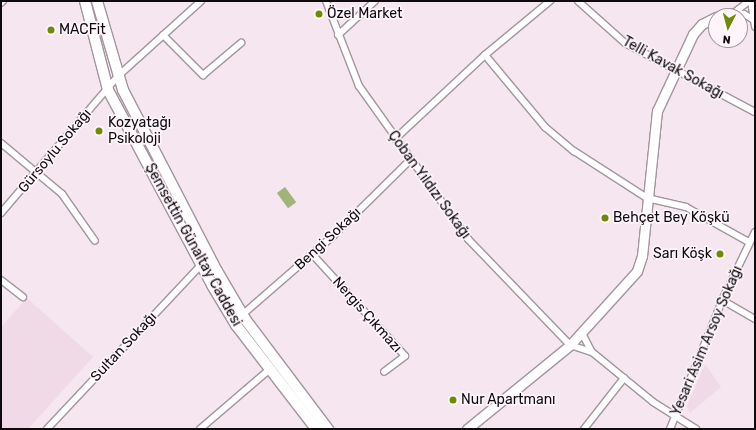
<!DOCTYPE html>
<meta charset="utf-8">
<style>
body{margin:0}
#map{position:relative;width:756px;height:430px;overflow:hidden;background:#f5e6ef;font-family:Rubik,sans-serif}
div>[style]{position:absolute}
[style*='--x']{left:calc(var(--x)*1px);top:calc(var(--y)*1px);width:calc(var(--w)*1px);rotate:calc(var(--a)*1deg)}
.built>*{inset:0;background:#f0dae8}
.water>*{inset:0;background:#a0b378;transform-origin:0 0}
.roads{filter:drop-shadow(1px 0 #a3959e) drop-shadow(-1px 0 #a3959e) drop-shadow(0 1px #a3959e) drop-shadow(0 -1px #a3959e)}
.street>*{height:6px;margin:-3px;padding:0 3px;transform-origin:3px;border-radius:3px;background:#fff}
.secondary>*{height:9px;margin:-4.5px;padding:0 4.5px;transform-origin:4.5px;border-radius:4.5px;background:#fff}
.primary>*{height:10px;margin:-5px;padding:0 5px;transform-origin:5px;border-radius:5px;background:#fff}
.dots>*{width:11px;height:11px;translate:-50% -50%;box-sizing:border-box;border:2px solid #fef5fb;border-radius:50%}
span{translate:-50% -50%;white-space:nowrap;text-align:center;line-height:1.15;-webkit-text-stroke:3.5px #fef5fb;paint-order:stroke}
.poi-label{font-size:14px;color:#0e0a0d}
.left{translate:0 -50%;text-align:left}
.right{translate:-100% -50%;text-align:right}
.street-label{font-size:14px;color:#0e0a0d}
.frame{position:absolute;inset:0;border:2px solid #0e0a0d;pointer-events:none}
.north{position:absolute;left:708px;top:8px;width:40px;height:40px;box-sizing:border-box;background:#fef5fb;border:1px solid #9e979c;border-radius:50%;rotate:186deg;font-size:11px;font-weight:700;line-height:16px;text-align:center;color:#0e0a0d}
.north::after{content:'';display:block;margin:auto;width:14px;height:18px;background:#6e8b05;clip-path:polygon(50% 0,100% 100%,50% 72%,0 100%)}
</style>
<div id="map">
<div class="built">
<i style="clip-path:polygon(27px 298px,93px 357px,28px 429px,1px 429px,1px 327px)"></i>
<i style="clip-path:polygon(705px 364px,721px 387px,690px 413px,687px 406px)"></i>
</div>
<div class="water">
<i style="left:285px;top:187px;width:19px;height:10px;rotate:54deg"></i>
</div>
<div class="roads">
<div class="street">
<i style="--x:326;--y:1;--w:91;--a:68.8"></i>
<i style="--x:359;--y:86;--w:188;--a:54.5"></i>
<i style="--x:468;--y:239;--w:147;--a:46.1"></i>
<i style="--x:570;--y:345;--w:23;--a:18"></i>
<i style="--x:592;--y:352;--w:79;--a:39.3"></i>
<i style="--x:653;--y:402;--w:51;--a:32.1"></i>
<i style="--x:578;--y:1;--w:63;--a:41.8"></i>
<i style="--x:625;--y:43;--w:147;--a:28"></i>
<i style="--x:751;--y:1;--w:26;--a:81"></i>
<i style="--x:1;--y:3;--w:3;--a:-45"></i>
<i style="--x:735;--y:12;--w:18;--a:-38"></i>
<i style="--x:731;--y:13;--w:13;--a:4"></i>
<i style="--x:744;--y:14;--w:12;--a:31"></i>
<i style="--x:163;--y:35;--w:57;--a:45"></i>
<i style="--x:203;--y:75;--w:50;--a:-40.1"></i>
<i style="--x:338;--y:35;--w:50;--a:-42.6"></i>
<i style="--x:485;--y:55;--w:94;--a:50.2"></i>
<i style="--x:545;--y:127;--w:38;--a:40"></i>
<i style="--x:574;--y:151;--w:87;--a:32.8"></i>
<i style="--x:647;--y:198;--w:40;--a:13"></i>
<i style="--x:686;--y:207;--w:72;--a:29.1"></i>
<i style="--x:395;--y:139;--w:123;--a:-43"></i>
<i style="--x:485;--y:55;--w:85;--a:-39.7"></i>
<i style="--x:1;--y:143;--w:80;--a:39.9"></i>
<i style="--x:62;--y:194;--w:57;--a:54.9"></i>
<i style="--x:1;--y:213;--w:180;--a:-49.5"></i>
<i style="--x:118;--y:76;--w:112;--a:-42.1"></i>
<i style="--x:312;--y:254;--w:138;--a:47.6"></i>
<i style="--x:405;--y:356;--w:26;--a:143"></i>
<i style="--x:1;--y:280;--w:28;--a:38"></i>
<i style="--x:722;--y:300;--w:38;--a:30"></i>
<i style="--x:242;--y:315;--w:121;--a:-41"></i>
<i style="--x:333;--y:236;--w:108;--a:-44.6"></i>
<i style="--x:582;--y:333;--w:20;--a:63"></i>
<i style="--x:47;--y:429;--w:226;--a:-46.8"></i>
<i style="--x:200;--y:429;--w:92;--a:-40.6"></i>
<i style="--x:584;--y:429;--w:65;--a:-51.9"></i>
<i style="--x:670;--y:429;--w:144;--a:-67.9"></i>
<i style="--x:724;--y:296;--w:71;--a:-64.2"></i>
</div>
<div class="secondary">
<i style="--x:720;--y:16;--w:11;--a:-15"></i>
<i style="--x:467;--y:429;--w:133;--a:-39.2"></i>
<i style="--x:570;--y:345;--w:100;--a:-47.8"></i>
<i style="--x:637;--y:271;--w:16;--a:-72"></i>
<i style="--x:642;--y:256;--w:146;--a:-84.1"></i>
<i style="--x:657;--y:111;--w:85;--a:-64.9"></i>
<i style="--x:693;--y:34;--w:13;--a:-48"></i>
<i style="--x:702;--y:24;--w:16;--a:-27"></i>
</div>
<div class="primary">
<i style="--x:85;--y:1;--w:92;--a:75.5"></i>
<i style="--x:108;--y:90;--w:221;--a:61.9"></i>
<i style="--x:212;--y:285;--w:47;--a:59"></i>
<i style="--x:236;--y:325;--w:131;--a:52.4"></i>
<i style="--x:97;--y:1;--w:93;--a:73.7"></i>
<i style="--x:123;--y:90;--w:204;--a:62.6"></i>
<i style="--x:217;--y:271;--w:56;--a:59.7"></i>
<i style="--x:245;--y:319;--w:138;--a:53"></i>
</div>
</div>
<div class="dots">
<i style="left:319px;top:14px;background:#6e8b05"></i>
<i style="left:51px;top:30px;background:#6e8b05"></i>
<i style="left:99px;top:131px;background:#6e8b05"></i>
<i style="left:605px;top:218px;background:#6e8b05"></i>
<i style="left:720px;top:254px;background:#6e8b05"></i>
<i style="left:453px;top:400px;background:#6e8b05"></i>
</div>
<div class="poi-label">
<span class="left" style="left:327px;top:14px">Özel Market</span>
<span class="left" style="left:59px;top:30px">MACFit</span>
<span class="left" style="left:108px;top:131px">Kozyatağı<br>Psikoloji</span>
<span class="left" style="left:613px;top:218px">Behçet Bey Köşkü</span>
<span class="right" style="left:712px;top:254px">Sarı Köşk</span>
<span class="left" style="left:461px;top:400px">Nur Apartmanı</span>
</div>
<div class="street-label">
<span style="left:673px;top:68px;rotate:29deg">Telli Kavak Sokağı</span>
<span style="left:55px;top:151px;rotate:-50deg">Gürsoylu Sokağı</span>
<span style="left:429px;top:185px;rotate:54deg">Çoban Yıldızı Sokağı</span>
<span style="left:328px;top:239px;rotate:-43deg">Bengi Sokağı</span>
<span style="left:193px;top:245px;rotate:61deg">Şemsettin Günaltay Caddesi</span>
<span style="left:367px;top:315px;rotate:48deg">Nergis Çıkmazı</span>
<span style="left:707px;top:341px;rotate:-67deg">Yesari Asim Arsoy Sokağı</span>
<span style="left:124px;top:347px;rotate:-47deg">Sultan Sokağı</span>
</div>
<div class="frame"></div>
<div class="north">N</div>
</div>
